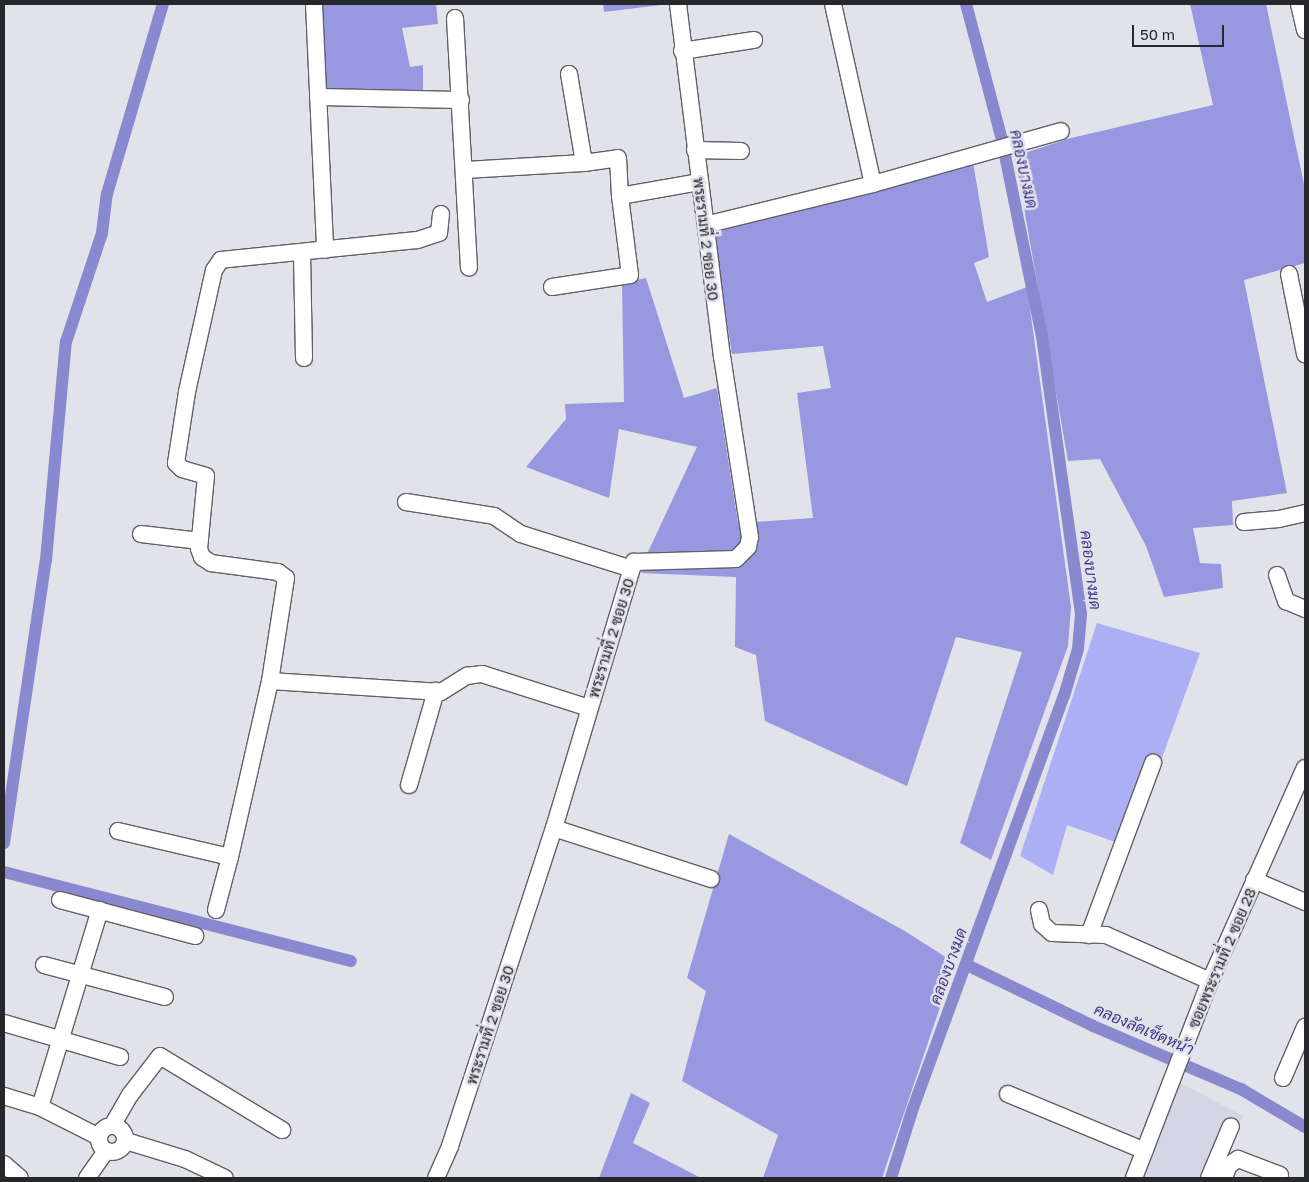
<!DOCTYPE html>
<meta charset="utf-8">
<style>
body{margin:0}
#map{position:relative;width:1309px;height:1182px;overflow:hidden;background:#e2e2ea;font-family:"Golos Text",Sarabun,sans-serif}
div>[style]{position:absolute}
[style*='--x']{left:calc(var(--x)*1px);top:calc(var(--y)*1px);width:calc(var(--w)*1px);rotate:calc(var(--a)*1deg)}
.built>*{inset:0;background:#d5d6e5}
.green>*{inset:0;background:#adaff4}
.forest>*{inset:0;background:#9798df}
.canal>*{height:12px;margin:-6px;padding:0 6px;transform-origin:6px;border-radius:6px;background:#8889ce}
.roads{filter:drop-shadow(1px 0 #606067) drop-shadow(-1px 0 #606067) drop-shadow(0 1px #606067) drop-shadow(0 -1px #606067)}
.minor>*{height:16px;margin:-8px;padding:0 8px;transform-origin:8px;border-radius:8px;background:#fff}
.minor>.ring{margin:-8px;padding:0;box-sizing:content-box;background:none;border:16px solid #fff;border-radius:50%}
span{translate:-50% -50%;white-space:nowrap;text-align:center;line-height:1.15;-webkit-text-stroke:5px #e2e2ea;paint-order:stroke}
.street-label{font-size:15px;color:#27282b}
.water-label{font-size:16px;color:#40398b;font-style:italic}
.frame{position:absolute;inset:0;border:5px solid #27282b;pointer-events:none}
.scale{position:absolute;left:1132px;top:25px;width:92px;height:22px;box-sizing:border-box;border:2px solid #27282b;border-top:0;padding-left:6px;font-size:15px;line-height:18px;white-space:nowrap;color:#27282b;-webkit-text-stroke:4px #e2e2ea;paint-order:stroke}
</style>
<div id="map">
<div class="built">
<i style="clip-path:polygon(1164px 1074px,1243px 1116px,1215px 1178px,1123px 1178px)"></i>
</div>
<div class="green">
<i style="clip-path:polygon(1097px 623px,1200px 653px,1162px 758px,1150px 754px,1118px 843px,1067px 825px,1053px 875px,1020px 856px)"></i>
</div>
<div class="forest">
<i style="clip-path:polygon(317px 4px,436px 4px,438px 24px,402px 28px,410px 67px,423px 65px,423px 92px,325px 90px)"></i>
<i style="clip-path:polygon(603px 4px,669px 4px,604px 12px)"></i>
<i style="clip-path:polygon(1190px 4px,1266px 4px,1305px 189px,1305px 263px,1244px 280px,1287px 493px,1232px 501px,1233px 525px,1193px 528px,1200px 563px,1221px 564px,1223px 588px,1164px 597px,1146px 546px,1100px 459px,1068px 461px,1015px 156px,1071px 138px,1213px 105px)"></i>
<i style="clip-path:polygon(973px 162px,989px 257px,974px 263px,987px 302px,1027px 287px,1071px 607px,1068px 646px,991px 860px,960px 843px,1022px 652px,956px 637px,907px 786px,765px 721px,756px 655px,735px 647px,736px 577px,641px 573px,648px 552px,697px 447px,619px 429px,609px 498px,526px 467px,566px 419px,565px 404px,624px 402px,622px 283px,646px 278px,684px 398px,717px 388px,738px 523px,813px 518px,797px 393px,831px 388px,823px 346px,732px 354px,712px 228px)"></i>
<i style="clip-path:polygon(729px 834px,903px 930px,955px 963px,882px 1178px,763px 1178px,778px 1135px,682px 1081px,706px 991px,687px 978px)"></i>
<i style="clip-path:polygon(631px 1093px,650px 1103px,633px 1143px,701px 1178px,599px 1178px)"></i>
</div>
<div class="canal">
<i style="--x:4;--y:843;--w:286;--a:-81.6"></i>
<i style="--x:46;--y:560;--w:219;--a:-84.8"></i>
<i style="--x:66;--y:342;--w:115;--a:-71.7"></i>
<i style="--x:102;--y:233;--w:39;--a:-83"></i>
<i style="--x:107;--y:194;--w:198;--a:-73.6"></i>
<i style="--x:4;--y:872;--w:358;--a:14.4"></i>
<i style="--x:967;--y:965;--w:140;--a:25.8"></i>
<i style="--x:1093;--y:1026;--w:161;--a:23.1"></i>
<i style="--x:1241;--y:1089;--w:74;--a:30.7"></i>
<i style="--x:891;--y:1178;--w:73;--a:-72.6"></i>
<i style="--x:913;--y:1108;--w:439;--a:-69.9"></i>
<i style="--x:1064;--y:696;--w:49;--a:-73.4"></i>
<i style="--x:1078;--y:649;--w:35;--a:-85"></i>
<i style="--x:1081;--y:614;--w:280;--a:-98"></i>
<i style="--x:1042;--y:337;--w:201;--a:-101.5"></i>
<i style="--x:1002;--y:140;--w:141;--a:-104.8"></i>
</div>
<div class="roads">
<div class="minor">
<i style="--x:314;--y:4;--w:246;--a:87.4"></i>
<i style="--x:833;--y:4;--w:184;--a:77.5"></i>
<i style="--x:1299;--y:4;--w:27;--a:77"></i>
<i style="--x:455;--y:18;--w:250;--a:86.8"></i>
<i style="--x:682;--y:51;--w:73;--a:-8.7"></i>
<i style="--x:569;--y:74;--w:90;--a:80.4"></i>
<i style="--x:584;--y:163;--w:34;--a:-8"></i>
<i style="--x:618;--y:158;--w:38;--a:87"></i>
<i style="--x:318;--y:97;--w:143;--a:1.2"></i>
<i style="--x:695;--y:150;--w:46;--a:1.2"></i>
<i style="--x:465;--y:170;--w:119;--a:-3.4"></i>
<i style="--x:441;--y:214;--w:19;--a:96"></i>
<i style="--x:439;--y:233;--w:23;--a:162"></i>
<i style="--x:417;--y:240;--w:197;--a:174.2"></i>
<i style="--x:221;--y:260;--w:12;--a:125"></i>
<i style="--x:214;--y:270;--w:125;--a:102.5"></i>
<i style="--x:187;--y:392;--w:72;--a:98.8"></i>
<i style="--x:176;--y:463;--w:8;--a:45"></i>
<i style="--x:182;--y:469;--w:25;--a:16"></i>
<i style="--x:206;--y:476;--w:73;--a:95.5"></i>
<i style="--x:199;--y:549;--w:9;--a:69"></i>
<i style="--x:202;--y:557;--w:11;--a:34"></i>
<i style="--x:211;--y:563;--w:68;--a:7.7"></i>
<i style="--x:278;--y:572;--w:10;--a:37"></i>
<i style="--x:286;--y:578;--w:104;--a:98.8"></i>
<i style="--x:270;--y:681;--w:171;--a:3.7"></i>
<i style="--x:441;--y:692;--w:31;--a:-32"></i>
<i style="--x:467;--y:676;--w:15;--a:-8"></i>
<i style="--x:482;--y:674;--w:112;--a:17.6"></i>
<i style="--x:705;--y:225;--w:173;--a:-13.7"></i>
<i style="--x:873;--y:184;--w:195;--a:-15.7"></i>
<i style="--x:302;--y:253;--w:105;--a:88.9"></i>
<i style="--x:1289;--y:274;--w:82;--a:78.7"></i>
<i style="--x:552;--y:287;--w:79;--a:-8.7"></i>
<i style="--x:630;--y:275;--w:80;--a:-97.2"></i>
<i style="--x:620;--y:196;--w:80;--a:-10"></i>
<i style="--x:406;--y:502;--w:89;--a:9"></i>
<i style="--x:494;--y:516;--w:32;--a:34"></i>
<i style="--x:521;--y:534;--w:116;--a:17.5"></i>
<i style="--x:1244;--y:522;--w:35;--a:-5"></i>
<i style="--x:1279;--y:519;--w:27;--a:-13"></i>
<i style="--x:141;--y:534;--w:59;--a:6.8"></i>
<i style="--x:1277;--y:575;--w:28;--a:71"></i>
<i style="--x:1286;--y:601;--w:21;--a:23"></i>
<i style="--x:409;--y:785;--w:98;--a:-74"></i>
<i style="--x:554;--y:828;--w:165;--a:18"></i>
<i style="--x:118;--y:831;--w:115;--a:13.1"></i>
<i style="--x:230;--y:857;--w:180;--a:-77.2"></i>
<i style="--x:1254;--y:880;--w:56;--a:23.3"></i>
<i style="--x:60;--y:900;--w:140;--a:14.9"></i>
<i style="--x:216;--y:910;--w:55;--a:-75.2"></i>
<i style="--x:1039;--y:910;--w:14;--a:78"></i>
<i style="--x:1042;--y:924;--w:13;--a:42"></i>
<i style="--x:1052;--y:933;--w:54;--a:2.1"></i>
<i style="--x:1106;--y:935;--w:114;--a:23.9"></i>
<i style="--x:1089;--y:935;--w:184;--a:-69.6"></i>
<i style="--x:44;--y:965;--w:125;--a:14.8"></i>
<i style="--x:4;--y:1023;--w:121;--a:16.3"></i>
<i style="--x:1283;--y:1078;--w:56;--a:-66.7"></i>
<i style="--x:1008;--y:1094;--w:148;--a:22.6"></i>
<i style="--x:4;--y:1096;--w:38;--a:17"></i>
<i style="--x:40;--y:1107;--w:66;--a:27"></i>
<i style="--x:40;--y:1107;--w:206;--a:-73.1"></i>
<i class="ring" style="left:99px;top:1126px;width:10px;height:10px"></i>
<i style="--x:112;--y:1126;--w:36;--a:-60"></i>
<i style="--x:130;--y:1095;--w:49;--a:-52.4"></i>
<i style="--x:160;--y:1056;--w:143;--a:31.2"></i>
<i style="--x:126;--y:1141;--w:62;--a:17"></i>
<i style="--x:185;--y:1159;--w:44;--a:25.4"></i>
<i style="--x:4;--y:1164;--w:21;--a:41"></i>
<i style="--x:87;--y:1178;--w:33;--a:-55"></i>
<i style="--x:436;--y:1178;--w:35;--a:-66"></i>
<i style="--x:450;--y:1146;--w:335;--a:-71.9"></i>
<i style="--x:554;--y:828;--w:278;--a:-73.3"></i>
<i style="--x:634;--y:562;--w:102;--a:-1.7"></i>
<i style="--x:736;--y:559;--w:17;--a:-45"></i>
<i style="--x:748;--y:547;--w:10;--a:-79"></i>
<i style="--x:750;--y:537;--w:182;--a:-98.8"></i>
<i style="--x:722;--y:357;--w:356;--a:-97.1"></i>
<i style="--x:1134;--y:1178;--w:211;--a:-68.9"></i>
<i style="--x:1210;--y:981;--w:233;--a:-66"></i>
<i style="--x:1209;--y:1178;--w:56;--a:-67.1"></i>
<i style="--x:1224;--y:1178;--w:14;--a:-69"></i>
<i style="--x:1229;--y:1165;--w:11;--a:-34"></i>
<i style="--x:1238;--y:1159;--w:45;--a:20.9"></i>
</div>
</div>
<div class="street-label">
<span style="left:706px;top:239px;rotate:83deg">พระรามที่ 2 ซอย 30</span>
<span style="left:611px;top:638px;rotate:-73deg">พระรามที่ 2 ซอย 30</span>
<span style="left:1222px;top:958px;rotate:-67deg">ซอยพระรามที่ 2 ซอย 28</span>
<span style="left:490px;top:1025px;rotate:-72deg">พระรามที่ 2 ซอย 30</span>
</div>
<div class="water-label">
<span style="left:1024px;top:169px;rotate:78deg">คลองบางมด</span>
<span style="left:1091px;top:570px;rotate:83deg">คลองบางมด</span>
<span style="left:948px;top:966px;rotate:-70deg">คลองบางมด</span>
<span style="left:1144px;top:1029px;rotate:23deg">คลองลัดเช็ดหน้า</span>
</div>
<div class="frame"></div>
<div class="scale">50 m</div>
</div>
